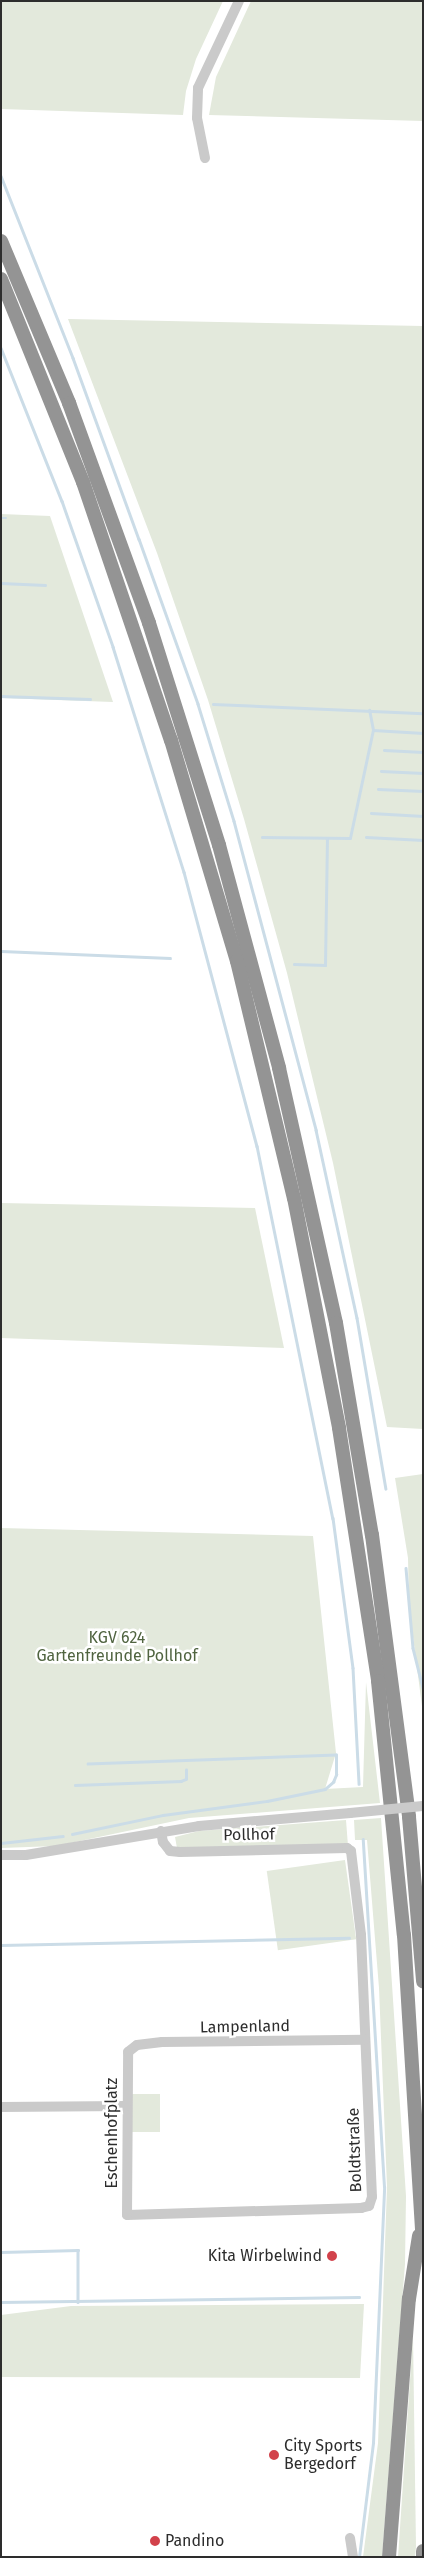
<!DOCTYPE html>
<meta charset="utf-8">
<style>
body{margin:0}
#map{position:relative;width:424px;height:2558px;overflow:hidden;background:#fff;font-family:"Fira Sans",sans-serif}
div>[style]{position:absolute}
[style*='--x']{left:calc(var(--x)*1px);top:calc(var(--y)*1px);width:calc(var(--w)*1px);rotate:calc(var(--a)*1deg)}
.green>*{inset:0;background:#e3e9dc;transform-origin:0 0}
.stream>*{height:2.5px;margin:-1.25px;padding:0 1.25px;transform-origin:1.25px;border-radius:1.25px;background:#cbdce7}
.minor>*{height:10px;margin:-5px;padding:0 5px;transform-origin:5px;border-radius:5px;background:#cacaca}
.highway>*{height:14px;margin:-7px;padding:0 7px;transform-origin:7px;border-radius:7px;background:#949494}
.minor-bridge>*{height:10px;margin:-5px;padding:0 5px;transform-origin:5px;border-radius:5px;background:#cacaca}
.dots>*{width:14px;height:14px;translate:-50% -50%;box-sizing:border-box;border:2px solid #fff;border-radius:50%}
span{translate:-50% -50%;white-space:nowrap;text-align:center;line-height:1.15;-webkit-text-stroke:5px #fff;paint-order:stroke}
.park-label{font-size:16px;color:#506440}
.street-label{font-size:16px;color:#2d2d2d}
.poi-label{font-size:16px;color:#2d2d2d}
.right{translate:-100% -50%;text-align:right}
.left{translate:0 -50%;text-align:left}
.frame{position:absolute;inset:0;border:2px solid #2d2d2d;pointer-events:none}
</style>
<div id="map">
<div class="green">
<i style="clip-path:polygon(1px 1px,223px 1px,196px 59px,186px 91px,183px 115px,1px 109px)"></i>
<i style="clip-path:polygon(251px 1px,423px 1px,423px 121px,209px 115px,216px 77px)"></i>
<i style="clip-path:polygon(68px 319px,423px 326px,423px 1429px,387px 1427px,333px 1163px,287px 973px,244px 819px,208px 700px,157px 553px)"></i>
<i style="clip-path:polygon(1px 514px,50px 516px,113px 702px,1px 698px)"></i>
<i style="clip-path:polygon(1px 1203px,255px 1208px,284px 1348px,1px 1338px)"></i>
<i style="clip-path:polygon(423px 1474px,423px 1714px,409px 1606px,408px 1558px,395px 1478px)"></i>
<i style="clip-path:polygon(1px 1528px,313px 1536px,336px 1753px,325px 1789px,363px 1787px,366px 1682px,380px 1803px,189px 1818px,56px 1846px,1px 1848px)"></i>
<i style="clip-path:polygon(381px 1818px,406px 2196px,405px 2264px,382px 2557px,363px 2557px,378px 2443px,387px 2187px,379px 1988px,367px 1840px,355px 1840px,354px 1820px)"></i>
<i style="clip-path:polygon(346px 1820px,348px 1846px,177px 1848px,175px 1837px,199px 1831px)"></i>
<i style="left:345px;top:1860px;width:80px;height:79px;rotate:82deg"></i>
<i style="left:131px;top:2094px;width:29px;height:38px"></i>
<i style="clip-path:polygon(364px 2304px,360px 2378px,1px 2377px,1px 2315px,71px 2306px)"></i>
<i style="clip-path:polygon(413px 2336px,416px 2547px,415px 2557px,398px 2557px)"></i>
</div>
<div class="stream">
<i style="--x:1;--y:176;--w:196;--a:68.4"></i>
<i style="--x:73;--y:358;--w:193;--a:70"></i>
<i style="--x:139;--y:539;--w:175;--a:70.3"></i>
<i style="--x:198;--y:704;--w:122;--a:72.9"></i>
<i style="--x:234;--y:821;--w:320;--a:75.1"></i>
<i style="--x:316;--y:1130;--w:192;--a:77.7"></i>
<i style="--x:357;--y:1318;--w:173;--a:80.4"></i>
<i style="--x:1;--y:348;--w:165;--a:68.3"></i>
<i style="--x:62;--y:501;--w:155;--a:70.7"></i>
<i style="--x:113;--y:647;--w:236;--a:72.5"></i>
<i style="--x:184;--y:872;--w:284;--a:75.1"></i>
<i style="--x:257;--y:1146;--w:380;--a:78.5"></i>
<i style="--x:333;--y:1518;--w:151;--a:82.4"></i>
<i style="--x:353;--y:1668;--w:116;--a:87"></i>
<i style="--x:1;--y:518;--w:5;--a:0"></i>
<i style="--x:1;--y:583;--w:44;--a:2.6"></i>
<i style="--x:1;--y:696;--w:89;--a:1.9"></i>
<i style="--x:213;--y:704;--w:210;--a:2.5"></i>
<i style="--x:373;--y:730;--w:50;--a:3.4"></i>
<i style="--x:384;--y:750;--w:39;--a:3"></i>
<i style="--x:381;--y:771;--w:42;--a:2.7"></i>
<i style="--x:378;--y:789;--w:45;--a:2.5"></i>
<i style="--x:371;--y:813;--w:52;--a:3.3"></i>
<i style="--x:262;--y:837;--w:88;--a:0.7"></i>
<i style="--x:350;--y:838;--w:110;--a:-78"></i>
<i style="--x:373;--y:730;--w:20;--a:-101"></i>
<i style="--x:366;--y:837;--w:57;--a:3"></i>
<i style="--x:1;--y:951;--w:169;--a:2.4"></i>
<i style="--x:294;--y:964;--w:31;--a:2"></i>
<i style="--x:325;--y:965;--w:126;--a:-89.1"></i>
<i style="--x:406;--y:1568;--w:80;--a:85"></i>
<i style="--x:413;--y:1648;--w:41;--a:76"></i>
<i style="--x:75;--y:1785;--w:106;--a:-2.2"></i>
<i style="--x:181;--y:1781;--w:5;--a:-22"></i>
<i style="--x:186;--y:1779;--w:9;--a:-90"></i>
<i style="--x:72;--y:1834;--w:93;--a:-11.8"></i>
<i style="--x:163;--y:1815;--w:105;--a:-7.7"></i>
<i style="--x:267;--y:1801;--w:59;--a:-11.7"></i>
<i style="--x:325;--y:1789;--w:11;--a:-41"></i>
<i style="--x:333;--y:1782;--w:8;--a:-67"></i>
<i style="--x:336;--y:1775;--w:20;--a:-90"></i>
<i style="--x:336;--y:1755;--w:248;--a:177.9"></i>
<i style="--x:1;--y:1843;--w:62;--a:-6.4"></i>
<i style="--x:1;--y:1945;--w:348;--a:-1.2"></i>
<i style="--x:1;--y:2252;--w:77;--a:-1.5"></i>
<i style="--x:78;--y:2250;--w:52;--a:90"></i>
<i style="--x:1;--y:2302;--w:358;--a:-0.8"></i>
<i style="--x:359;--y:2557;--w:115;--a:-83"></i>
<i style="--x:373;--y:2443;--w:256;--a:-87.5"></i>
<i style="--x:384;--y:2187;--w:348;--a:-93.5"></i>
</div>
<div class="minor">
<i style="--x:205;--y:158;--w:41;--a:-101.3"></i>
<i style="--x:197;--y:118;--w:30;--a:-88"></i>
<i style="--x:198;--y:88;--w:96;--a:-64.8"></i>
<i style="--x:161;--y:1831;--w:11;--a:80"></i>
<i style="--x:163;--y:1842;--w:11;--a:52"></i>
<i style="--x:170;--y:1851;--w:10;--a:6"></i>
<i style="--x:180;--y:1852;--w:167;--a:-1.4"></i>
<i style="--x:347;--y:1848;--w:5;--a:37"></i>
<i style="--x:351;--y:1851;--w:85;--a:83.2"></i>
<i style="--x:361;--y:1935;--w:262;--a:87.6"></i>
<i style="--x:372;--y:2197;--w:9;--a:108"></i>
<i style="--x:369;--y:2206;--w:8;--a:166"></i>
<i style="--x:361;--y:2208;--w:234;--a:178.3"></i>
<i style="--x:127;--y:2215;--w:163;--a:-89.6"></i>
<i style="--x:128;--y:2052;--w:11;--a:-38"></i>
<i style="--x:137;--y:2045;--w:25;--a:-7"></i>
<i style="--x:162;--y:2042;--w:203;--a:-0.6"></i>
<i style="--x:1;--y:1855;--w:25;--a:0"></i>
<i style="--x:26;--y:1855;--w:175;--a:-9.5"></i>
<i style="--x:199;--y:1826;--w:152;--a:-4.9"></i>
<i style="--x:1;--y:2107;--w:125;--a:-0.5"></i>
<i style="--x:350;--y:2538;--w:19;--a:81"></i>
</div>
<div class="highway">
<i style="--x:1;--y:241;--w:176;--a:67.2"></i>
<i style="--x:69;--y:403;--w:234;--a:70"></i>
<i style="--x:149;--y:623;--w:233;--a:72.5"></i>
<i style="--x:219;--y:845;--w:231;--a:74.9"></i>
<i style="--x:279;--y:1068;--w:261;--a:77.4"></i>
<i style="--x:336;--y:1323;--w:215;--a:80.4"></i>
<i style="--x:372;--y:1535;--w:284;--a:82.5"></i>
<i style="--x:409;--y:1817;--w:165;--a:85.1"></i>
<i style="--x:1;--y:279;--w:219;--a:68"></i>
<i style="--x:83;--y:482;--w:273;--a:71.2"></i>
<i style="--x:171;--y:740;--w:231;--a:73.4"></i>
<i style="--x:237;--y:961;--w:244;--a:76.5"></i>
<i style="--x:294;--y:1198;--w:234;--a:78.9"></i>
<i style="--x:339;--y:1428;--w:256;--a:81.2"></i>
<i style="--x:378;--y:1681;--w:255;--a:84.2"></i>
<i style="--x:404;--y:1935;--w:313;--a:86.5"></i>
<i style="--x:389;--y:2557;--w:259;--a:-85.6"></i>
<i style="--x:409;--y:2299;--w:64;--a:-81"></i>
<i style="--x:423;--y:2557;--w:6;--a:-90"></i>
</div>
<div class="minor-bridge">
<i style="--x:350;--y:1813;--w:73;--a:-5.5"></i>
</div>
<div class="dots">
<i style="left:332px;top:2256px;background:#d2424b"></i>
<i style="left:274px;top:2455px;background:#d2424b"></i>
<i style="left:155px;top:2541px;background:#d2424b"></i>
</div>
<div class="park-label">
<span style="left:117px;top:1647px">KGV 624<br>Gartenfreunde Pollhof</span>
</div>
<div class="street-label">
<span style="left:249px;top:1835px;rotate:-1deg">Pollhof</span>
<span style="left:245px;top:2027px;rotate:-1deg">Lampenland</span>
<span style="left:112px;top:2133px;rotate:-90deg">Eschenhofplatz</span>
<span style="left:355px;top:2150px;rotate:-92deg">Boldtstraße</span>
</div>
<div class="poi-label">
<span class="right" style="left:322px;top:2256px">Kita Wirbelwind</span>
<span class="left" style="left:284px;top:2455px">City Sports<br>Bergedorf</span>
<span class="left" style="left:165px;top:2541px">Pandino</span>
</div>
<div class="frame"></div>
</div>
